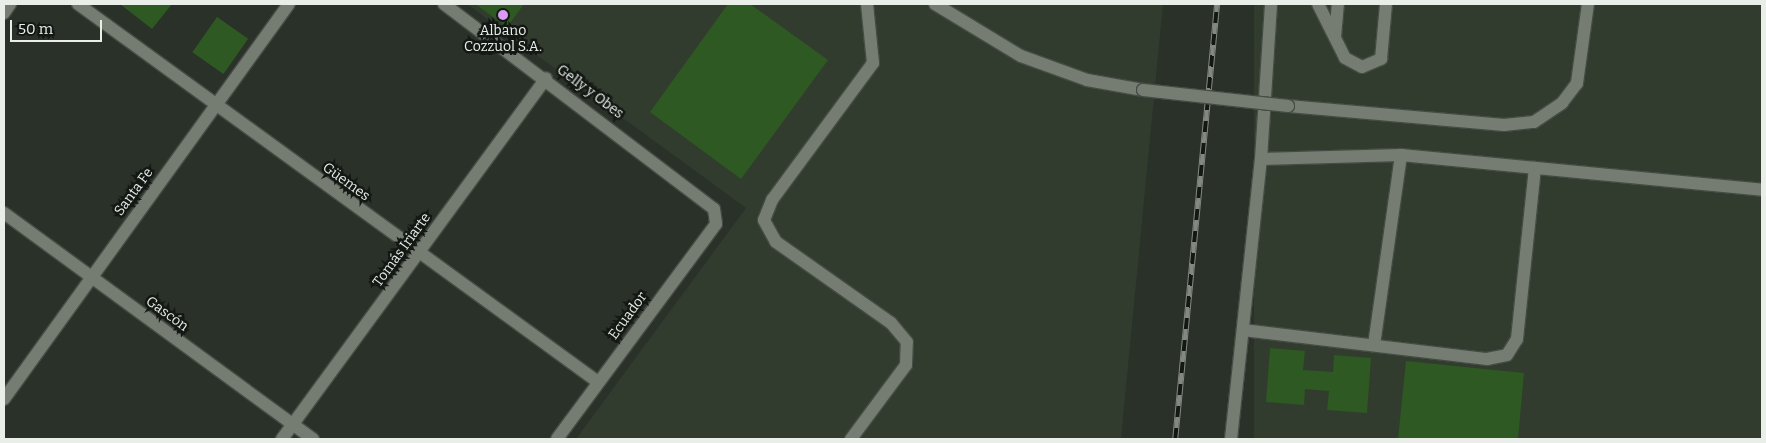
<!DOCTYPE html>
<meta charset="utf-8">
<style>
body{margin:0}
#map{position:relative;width:1766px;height:443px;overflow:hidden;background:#2a3128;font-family:Bitter,serif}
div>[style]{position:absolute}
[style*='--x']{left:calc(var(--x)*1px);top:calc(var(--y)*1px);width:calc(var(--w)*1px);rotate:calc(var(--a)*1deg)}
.built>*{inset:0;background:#313c2e;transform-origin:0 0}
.building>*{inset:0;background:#2e5922;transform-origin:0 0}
.roads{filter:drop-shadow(1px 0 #464c45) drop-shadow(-1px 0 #464c45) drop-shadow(0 1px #464c45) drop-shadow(0 -1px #464c45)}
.minor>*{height:12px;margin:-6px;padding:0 6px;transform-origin:6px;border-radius:6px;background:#757d73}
.rail>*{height:5.5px;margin-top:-2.75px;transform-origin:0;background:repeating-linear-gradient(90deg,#141814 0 11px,#838981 0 22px);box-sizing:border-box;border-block:1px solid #838981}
.bridges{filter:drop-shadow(1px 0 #464c45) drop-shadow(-1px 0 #464c45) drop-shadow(0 1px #464c45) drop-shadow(0 -1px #464c45)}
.minor-bridge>*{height:12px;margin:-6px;padding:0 6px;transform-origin:6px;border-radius:6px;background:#757d73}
.dots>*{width:14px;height:14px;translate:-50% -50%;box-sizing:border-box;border:2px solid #141814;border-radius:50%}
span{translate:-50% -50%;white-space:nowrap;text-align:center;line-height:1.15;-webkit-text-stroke:5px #141814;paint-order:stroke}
.poi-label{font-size:14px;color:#eaeee9}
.street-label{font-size:14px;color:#eaeee9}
.frame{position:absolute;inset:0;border:5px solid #eaeee9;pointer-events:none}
.scale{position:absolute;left:10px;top:20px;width:92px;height:22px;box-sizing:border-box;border:2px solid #eaeee9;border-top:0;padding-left:6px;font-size:15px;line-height:18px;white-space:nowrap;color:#eaeee9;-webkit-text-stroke:4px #141814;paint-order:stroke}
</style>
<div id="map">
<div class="built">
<i style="clip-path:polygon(467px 4px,1163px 4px,1121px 439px,576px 439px,746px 208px)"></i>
<i style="left:1254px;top:4px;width:508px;height:437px"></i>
</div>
<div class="building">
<i style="clip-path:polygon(120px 4px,172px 4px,152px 29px)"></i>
<i style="clip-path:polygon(475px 4px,524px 4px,507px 27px)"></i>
<i style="clip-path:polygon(728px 4px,750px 4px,828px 60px,741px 179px,650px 112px)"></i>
<i style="left:217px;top:17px;width:38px;height:43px;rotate:35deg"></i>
<i style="clip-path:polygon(1270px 348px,1305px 351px,1303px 370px,1333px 372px,1334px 355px,1371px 358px,1367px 413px,1327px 410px,1329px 391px,1305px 389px,1304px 405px,1266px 402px)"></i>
<i style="clip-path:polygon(1406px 361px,1524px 373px,1518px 439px,1398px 439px)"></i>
</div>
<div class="roads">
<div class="minor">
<i style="--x:78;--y:4;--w:643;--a:36.01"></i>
<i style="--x:444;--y:4;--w:339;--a:37.2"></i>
<i style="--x:714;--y:209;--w:15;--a:82"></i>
<i style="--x:716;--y:224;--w:267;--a:126.5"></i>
<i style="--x:935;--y:4;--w:100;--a:31.2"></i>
<i style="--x:1021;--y:56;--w:70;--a:20"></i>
<i style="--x:1087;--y:80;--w:57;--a:10.1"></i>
<i style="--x:1318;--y:4;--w:60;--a:63.4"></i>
<i style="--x:1345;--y:58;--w:19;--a:28"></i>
<i style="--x:1362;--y:67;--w:21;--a:-23"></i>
<i style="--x:1381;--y:59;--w:55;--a:-84.8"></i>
<i style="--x:4;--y:13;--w:11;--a:-56"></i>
<i style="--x:1335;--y:37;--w:33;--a:-85"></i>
<i style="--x:1288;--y:106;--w:217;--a:5"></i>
<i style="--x:1504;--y:125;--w:30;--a:-6"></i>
<i style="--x:1534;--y:122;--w:34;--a:-34"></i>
<i style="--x:1562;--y:103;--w:25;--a:-53"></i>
<i style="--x:1577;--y:83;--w:80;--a:-82.1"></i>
<i style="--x:1261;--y:159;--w:140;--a:-1.6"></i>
<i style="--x:1401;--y:155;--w:363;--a:5.5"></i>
<i style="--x:4;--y:213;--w:383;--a:36.2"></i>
<i style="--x:1243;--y:330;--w:246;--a:6.8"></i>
<i style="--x:1487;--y:359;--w:20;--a:-11"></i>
<i style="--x:1507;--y:355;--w:19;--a:-58"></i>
<i style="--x:1517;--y:339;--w:172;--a:-84"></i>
<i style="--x:1374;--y:345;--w:192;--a:-81.9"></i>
<i style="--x:4;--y:399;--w:487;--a:-54.2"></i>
<i style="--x:282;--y:439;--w:447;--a:-53.8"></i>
<i style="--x:851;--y:439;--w:92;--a:-53.4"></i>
<i style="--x:906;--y:365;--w:23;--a:-88"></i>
<i style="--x:907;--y:342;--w:25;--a:-130"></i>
<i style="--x:891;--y:323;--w:141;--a:-144.8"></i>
<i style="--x:776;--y:242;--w:25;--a:-119"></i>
<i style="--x:764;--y:220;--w:22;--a:-68"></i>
<i style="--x:772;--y:200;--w:170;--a:-53.6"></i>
<i style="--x:873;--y:63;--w:59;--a:-95.8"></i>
<i style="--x:1231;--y:439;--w:282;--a:-83.9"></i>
<i style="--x:1261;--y:159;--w:155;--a:-86.3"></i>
</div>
</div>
<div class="rail">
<i style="--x:1175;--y:439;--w:437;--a:-84.5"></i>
</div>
<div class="bridges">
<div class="minor-bridge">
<i style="--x:1143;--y:90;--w:146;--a:6.3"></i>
</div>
</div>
<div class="dots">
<i style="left:503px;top:15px;background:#da9af6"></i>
</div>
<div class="poi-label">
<span style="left:503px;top:39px">Albano<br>Cozzuol S.A.</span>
</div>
<div class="street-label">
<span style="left:590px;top:92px;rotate:37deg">Gelly y Obes</span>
<span style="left:346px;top:182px;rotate:36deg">Güemes</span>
<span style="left:134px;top:192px;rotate:-54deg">Santa Fe</span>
<span style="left:402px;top:250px;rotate:-54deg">Tomás Iriarte</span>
<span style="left:167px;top:314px;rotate:36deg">Gascón</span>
<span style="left:628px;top:316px;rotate:-54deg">Ecuador</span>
</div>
<div class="frame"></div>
<div class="scale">50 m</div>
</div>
